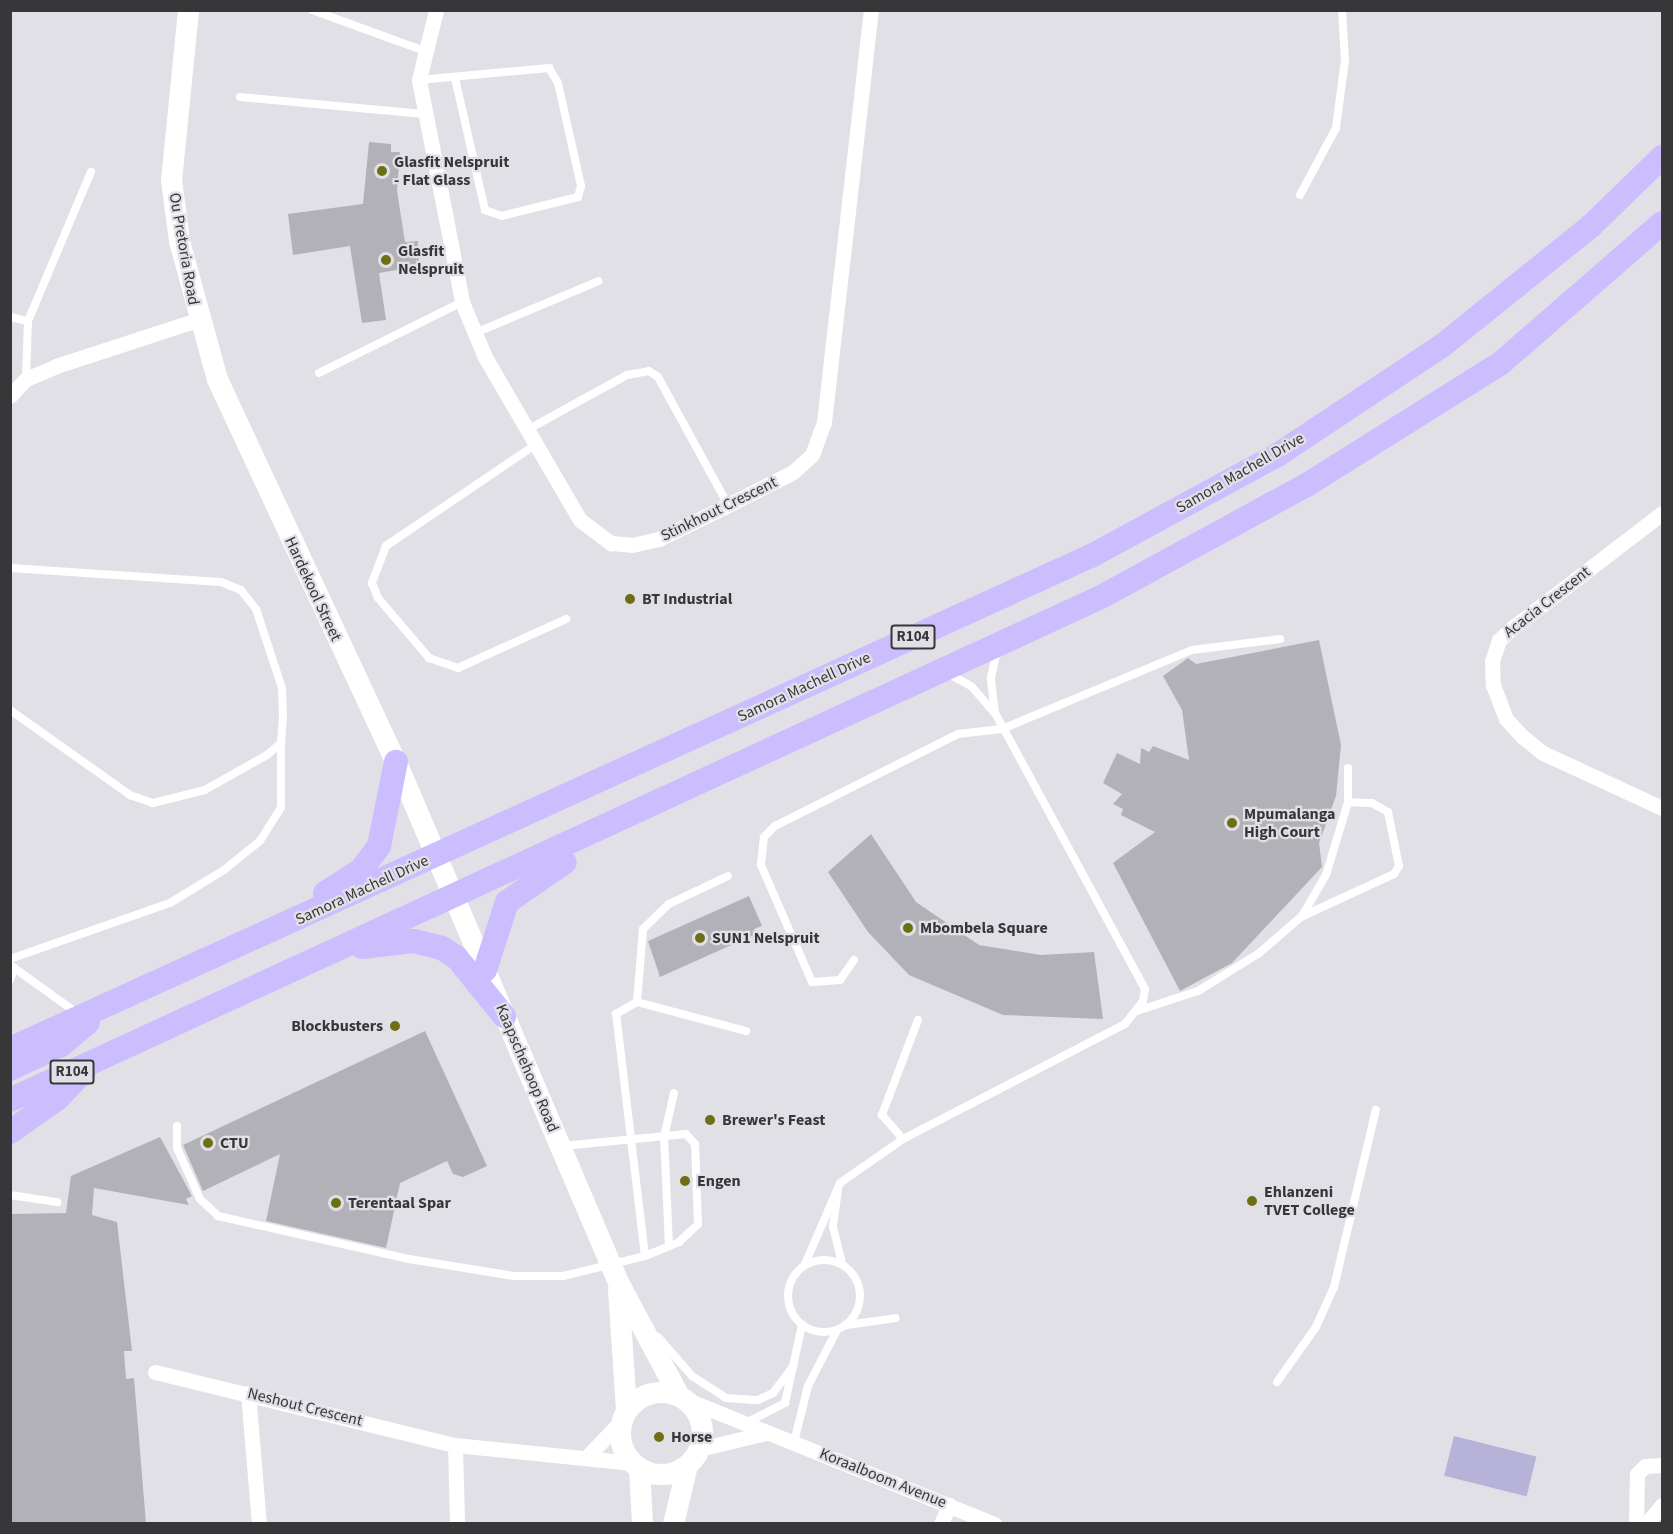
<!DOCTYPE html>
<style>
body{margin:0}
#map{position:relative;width:1673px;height:1534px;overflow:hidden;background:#e1e0e7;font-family:"Source Sans 3",sans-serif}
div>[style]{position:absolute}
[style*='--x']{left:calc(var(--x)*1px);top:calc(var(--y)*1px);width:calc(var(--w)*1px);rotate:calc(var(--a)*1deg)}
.green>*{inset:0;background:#b7b2d7;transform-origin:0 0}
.building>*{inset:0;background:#b2b1b7}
.lane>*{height:8px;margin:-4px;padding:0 4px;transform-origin:4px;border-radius:4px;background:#fff}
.lane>.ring{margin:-4px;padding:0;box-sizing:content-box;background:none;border:8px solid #fff;border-radius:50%}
.street>*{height:15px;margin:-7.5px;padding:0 7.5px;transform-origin:7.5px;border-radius:7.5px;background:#fff}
.secondary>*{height:21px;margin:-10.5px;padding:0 10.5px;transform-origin:10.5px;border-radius:10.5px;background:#fff}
.secondary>.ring{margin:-10.5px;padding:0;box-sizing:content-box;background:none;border:21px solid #fff;border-radius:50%}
.primary>*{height:24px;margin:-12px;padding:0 12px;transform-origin:12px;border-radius:12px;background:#cbbdfe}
.dots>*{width:16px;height:16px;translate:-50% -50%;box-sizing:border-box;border:3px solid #e1e0e7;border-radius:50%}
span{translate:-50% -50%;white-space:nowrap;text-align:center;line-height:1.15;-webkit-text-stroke:4.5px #e1e0e7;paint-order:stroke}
.shield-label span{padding:2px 4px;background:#e1e0e7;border:2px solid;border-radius:4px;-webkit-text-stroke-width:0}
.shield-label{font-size:15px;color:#373639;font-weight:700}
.poi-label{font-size:16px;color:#373639;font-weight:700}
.left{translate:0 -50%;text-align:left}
.right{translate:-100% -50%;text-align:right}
.street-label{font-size:16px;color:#373639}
.frame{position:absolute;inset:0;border:12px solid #373639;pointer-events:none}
</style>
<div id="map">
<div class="green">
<i style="left:1454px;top:1436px;width:85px;height:41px;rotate:14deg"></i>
</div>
<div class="building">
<i style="clip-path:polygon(369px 142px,391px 144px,391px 152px,400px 152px,397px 191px,405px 242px,418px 241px,419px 266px,379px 273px,386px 320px,362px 323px,350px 246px,293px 255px,288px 214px,363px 204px)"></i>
<i style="clip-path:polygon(1319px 640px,1341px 745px,1336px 796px,1319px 843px,1322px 867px,1232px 963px,1180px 991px,1113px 863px,1155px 832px,1121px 815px,1123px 809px,1113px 804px,1122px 794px,1103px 783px,1117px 753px,1140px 764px,1141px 748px,1149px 752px,1153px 746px,1189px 760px,1182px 710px,1163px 676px,1188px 658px,1196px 664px)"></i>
<i style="clip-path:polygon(871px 834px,916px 902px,979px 945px,1041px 955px,1094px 952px,1103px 1019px,1003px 1015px,909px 975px,868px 932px,828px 872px)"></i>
<i style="clip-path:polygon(749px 896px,762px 926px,754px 929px,756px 934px,660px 977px,648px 941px)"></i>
<i style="clip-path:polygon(425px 1031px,487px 1166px,463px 1177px,453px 1174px,447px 1161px,400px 1183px,386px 1248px,266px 1221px,280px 1154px,203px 1191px,183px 1145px)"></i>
<i style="clip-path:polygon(160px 1137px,192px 1196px,186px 1199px,189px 1205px,94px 1188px,92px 1215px,117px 1222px,132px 1351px,124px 1351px,126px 1379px,134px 1378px,146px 1524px,10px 1524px,10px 1214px,66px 1213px,71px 1176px)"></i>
</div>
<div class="lane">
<i style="--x:312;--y:10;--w:117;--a:20"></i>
<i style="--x:419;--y:80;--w:131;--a:-5.3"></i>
<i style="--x:549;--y:68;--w:17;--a:59"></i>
<i style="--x:558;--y:83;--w:106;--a:77.4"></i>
<i style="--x:581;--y:186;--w:11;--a:105"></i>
<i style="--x:578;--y:197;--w:78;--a:166"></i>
<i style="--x:502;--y:216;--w:18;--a:-161"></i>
<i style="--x:485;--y:210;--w:135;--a:-102.8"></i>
<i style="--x:240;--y:97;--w:184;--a:5.3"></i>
<i style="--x:1300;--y:195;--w:76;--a:-61.8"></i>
<i style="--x:1336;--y:128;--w:69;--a:-82.5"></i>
<i style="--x:1345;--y:60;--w:50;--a:-93.4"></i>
<i style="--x:10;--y:317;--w:18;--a:13"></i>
<i style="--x:475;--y:333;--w:134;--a:-22.8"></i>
<i style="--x:319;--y:373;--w:160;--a:-26.4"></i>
<i style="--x:26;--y:379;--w:58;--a:-88"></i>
<i style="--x:28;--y:321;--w:162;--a:-67.1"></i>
<i style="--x:527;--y:430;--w:114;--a:-28.8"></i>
<i style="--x:627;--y:375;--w:22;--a:-10"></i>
<i style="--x:649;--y:371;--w:11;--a:34"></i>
<i style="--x:658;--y:377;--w:146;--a:61.3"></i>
<i style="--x:535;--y:445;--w:180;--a:145.9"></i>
<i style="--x:386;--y:546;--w:40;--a:111"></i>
<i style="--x:372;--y:583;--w:16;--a:68"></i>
<i style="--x:378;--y:598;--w:79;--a:49.6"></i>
<i style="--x:429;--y:658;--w:31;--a:19"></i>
<i style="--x:458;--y:668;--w:119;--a:-24.4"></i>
<i style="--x:10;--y:568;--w:211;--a:3.8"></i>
<i style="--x:221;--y:582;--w:22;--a:22"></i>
<i style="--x:241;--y:590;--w:24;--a:52"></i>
<i style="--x:256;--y:609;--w:83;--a:71.8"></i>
<i style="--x:282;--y:688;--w:27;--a:88"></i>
<i style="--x:283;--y:715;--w:28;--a:94"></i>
<i style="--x:281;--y:743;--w:18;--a:139"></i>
<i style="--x:267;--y:755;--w:71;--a:150.6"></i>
<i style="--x:205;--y:790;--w:54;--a:166"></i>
<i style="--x:153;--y:803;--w:24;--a:-161"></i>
<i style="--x:130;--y:795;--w:147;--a:-144.7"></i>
<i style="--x:949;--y:674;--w:26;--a:29"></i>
<i style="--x:972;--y:687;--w:33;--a:49"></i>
<i style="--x:1303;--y:916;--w:100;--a:-24.8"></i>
<i style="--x:1394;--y:874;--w:9;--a:-58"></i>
<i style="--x:1399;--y:866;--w:55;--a:-101.5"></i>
<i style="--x:1388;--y:812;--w:18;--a:-151"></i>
<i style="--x:1372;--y:803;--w:24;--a:-178"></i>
<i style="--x:10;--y:959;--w:170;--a:-19.3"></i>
<i style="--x:170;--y:903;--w:63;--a:-31.4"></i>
<i style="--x:224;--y:870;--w:46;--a:-38.9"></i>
<i style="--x:260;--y:841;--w:40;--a:-58"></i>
<i style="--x:281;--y:807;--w:64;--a:-90"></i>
<i style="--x:854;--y:960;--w:24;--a:125"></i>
<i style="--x:840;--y:980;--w:28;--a:176"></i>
<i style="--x:812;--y:982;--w:128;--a:-113.6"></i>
<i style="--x:761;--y:865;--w:28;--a:-84"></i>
<i style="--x:764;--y:837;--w:16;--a:-45"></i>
<i style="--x:775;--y:826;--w:205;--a:-26.7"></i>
<i style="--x:958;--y:734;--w:44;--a:-6.5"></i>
<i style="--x:1002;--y:729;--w:206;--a:-22.6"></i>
<i style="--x:1192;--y:650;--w:89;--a:-7.1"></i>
<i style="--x:10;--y:965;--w:82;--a:35.6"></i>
<i style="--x:10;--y:980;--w:13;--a:-72"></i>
<i style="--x:637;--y:1002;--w:73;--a:-85.3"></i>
<i style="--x:643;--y:929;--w:36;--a:-44"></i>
<i style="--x:669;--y:904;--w:65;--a:-25.4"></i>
<i style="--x:1137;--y:1011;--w:64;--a:-18.2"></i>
<i style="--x:1198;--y:991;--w:70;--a:-31.7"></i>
<i style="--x:1258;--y:954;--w:58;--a:-40.8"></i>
<i style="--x:1302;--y:916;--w:48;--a:-59.7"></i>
<i style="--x:1326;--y:875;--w:76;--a:-73.2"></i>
<i style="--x:1348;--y:802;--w:34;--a:-90"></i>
<i style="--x:918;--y:1020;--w:102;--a:110.8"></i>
<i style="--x:882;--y:1115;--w:32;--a:49"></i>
<i style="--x:903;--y:1139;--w:250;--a:-27.4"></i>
<i style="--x:1125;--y:1024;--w:29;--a:-52"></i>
<i style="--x:1143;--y:1001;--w:12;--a:-81"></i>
<i style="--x:1145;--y:989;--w:314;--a:-118.5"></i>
<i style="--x:995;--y:713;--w:35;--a:-97"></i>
<i style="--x:991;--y:678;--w:29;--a:-78"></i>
<i style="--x:177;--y:1126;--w:22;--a:90"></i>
<i style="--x:177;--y:1148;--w:56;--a:65.7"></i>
<i style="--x:200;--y:1199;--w:25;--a:43"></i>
<i style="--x:218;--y:1216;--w:196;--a:12.7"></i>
<i style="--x:409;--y:1259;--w:106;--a:9.2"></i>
<i style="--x:514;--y:1276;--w:49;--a:0"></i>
<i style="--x:563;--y:1276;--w:84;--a:-13.7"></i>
<i style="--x:645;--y:1256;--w:37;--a:-22"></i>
<i style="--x:679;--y:1242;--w:26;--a:-43"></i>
<i style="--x:698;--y:1224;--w:80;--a:-92.1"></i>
<i style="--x:695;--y:1144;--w:13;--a:-132"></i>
<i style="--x:686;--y:1134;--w:124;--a:174.4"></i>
<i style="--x:838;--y:1190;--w:37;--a:98"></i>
<i style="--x:833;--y:1227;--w:38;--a:76"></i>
<i style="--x:10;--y:1195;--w:48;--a:8.5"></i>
<i style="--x:669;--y:1246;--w:109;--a:-92.6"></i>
<i style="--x:664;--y:1137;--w:45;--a:-77.2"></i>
<i style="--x:645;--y:1256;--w:244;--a:-96.8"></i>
<i style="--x:616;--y:1014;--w:24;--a:-30"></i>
<i style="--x:637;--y:1002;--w:113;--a:14.9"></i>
<i class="ring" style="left:788px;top:1260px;width:64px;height:64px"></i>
<i style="--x:805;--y:1264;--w:88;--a:-66.6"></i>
<i style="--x:840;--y:1183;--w:77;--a:-34.9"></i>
<i style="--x:847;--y:1325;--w:49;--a:-8.1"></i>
<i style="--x:658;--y:1337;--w:52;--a:48.9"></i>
<i style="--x:692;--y:1376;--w:40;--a:32.9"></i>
<i style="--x:726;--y:1398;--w:32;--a:4"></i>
<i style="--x:758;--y:1400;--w:17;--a:-25"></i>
<i style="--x:773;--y:1393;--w:34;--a:-53"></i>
<i style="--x:793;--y:1366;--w:42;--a:-77.6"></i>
<i style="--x:1277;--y:1382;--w:67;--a:-54.7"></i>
<i style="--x:1316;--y:1327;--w:44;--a:-65.8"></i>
<i style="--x:1334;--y:1287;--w:182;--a:-76.7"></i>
<i style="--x:748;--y:1422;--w:42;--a:-27.2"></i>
<i style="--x:785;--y:1403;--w:38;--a:-78"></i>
<i style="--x:794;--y:1442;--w:58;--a:-76"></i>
<i style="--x:808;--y:1386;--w:63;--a:-62.6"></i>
</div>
<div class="street">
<i style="--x:436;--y:10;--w:72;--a:103.7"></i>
<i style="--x:419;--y:80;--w:226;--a:79"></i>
<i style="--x:462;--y:302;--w:60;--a:67.3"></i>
<i style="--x:485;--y:357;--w:189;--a:59.8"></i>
<i style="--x:580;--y:520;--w:39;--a:37"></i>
<i style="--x:611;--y:543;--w:21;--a:5"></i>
<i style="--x:632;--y:545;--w:28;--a:-13"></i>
<i style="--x:659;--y:539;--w:77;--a:-26.2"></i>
<i style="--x:728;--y:505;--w:73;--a:-26.9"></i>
<i style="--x:793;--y:472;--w:25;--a:-42"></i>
<i style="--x:812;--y:455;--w:35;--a:-70"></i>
<i style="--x:824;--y:422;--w:415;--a:-83.5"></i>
<i style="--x:10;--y:396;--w:23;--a:-47"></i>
<i style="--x:26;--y:379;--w:33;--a:-23"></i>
<i style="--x:56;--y:366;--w:148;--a:-18.1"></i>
<i style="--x:1662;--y:513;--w:189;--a:142.5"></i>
<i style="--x:1512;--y:628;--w:18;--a:137"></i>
<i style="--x:1499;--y:640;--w:22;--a:108"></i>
<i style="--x:1492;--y:661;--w:24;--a:88"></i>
<i style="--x:1493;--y:685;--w:36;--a:69"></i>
<i style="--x:1506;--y:719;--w:25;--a:47"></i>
<i style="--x:1523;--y:737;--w:26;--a:39"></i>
<i style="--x:1543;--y:753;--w:131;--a:24.8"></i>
<i style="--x:155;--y:1372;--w:309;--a:13.7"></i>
<i style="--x:455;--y:1445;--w:178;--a:5.8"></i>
<i style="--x:248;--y:1393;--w:131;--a:85.2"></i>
<i style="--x:685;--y:1399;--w:334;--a:22"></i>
<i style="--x:455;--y:1445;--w:79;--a:88.5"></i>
<i style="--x:699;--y:1449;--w:69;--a:-13.4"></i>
<i style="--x:586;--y:1458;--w:51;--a:-46.6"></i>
<i style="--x:941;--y:1524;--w:21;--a:-67"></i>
<i style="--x:1636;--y:1524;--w:50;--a:-88.9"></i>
<i style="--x:1637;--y:1474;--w:11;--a:-45"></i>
<i style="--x:1645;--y:1466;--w:17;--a:-3"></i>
<i style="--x:1646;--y:1524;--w:25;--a:-50"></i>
</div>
<div class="secondary">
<i style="--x:188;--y:10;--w:170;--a:95.7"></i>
<i style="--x:171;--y:179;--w:63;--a:82.6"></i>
<i style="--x:179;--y:241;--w:143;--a:74.6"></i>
<i style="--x:217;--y:379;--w:423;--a:65"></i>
<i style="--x:396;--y:762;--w:565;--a:66.88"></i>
<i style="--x:618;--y:1282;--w:127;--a:61.8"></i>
<i style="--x:618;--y:1289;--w:120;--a:86.2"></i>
<i class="ring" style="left:620px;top:1392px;width:61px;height:61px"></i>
<i style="--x:639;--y:1468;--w:56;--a:86.9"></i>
<i style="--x:673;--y:1524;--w:61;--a:-76.7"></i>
</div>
<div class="primary">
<i style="--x:325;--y:893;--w:43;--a:-32.6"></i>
<i style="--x:361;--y:870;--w:30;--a:-53"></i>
<i style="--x:379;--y:846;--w:86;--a:-78.6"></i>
<i style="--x:362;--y:947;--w:52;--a:-6.6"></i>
<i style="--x:414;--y:941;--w:29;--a:14"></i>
<i style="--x:442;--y:948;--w:18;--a:34"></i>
<i style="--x:457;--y:958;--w:75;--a:51"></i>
<i style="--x:485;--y:970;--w:71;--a:-72.1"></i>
<i style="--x:507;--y:902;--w:70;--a:-34.6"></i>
<i style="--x:10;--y:1049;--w:1190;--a:-24.52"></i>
<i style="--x:1093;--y:555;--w:212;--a:-28.5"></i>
<i style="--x:1279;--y:454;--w:197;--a:-33.6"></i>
<i style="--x:1443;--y:345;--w:190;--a:-38.8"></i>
<i style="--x:1591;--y:226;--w:99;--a:-44.2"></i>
<i style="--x:10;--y:1069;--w:56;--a:-25.2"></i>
<i style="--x:61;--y:1045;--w:35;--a:-40"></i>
<i style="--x:10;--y:1100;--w:1201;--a:-24.75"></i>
<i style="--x:1101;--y:597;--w:232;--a:-28.6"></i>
<i style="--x:1305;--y:486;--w:231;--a:-32.1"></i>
<i style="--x:1501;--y:363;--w:213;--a:-41"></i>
<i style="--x:10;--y:1132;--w:57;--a:-35.1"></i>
<i style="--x:57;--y:1099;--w:39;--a:-46"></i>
</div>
<div class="dots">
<i style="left:382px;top:171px;background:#6c6f14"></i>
<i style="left:386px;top:260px;background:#6c6f14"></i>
<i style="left:630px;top:599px;background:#6c6f14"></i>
<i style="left:1232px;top:823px;background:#6c6f14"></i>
<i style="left:908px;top:928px;background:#6c6f14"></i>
<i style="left:700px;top:938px;background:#6c6f14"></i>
<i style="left:395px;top:1026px;background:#6c6f14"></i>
<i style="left:710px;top:1120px;background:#6c6f14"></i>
<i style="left:208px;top:1143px;background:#6c6f14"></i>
<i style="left:685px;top:1181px;background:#6c6f14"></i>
<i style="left:1252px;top:1201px;background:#6c6f14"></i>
<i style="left:336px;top:1203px;background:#6c6f14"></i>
<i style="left:659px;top:1437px;background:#6c6f14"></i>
</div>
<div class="shield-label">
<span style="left:913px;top:637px">R104</span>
<span style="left:72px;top:1072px">R104</span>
</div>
<div class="poi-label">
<span class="left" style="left:394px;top:171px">Glasfit Nelspruit<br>- Flat Glass</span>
<span class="left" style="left:398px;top:260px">Glasfit<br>Nelspruit</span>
<span class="left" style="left:642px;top:599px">BT Industrial</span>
<span class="left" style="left:1244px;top:823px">Mpumalanga<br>High Court</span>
<span class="left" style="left:920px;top:928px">Mbombela Square</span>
<span class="left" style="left:712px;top:938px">SUN1 Nelspruit</span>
<span class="right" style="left:383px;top:1026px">Blockbusters</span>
<span class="left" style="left:722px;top:1120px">Brewer's Feast</span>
<span class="left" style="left:220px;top:1143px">CTU</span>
<span class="left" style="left:697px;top:1181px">Engen</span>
<span class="left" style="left:1264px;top:1201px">Ehlanzeni<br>TVET College</span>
<span class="left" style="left:348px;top:1203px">Terentaal Spar</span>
<span class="left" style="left:671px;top:1437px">Horse</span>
</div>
<div class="street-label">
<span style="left:184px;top:249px;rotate:80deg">Ou Pretoria Road</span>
<span style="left:1240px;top:473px;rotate:-30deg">Samora Machell Drive</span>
<span style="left:719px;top:509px;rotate:-26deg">Stinkhout Crescent</span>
<span style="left:313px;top:589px;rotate:65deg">Hardekool Street</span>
<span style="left:1547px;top:602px;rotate:-38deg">Acacia Crescent</span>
<span style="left:804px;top:687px;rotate:-25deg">Samora Machell Drive</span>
<span style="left:362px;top:890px;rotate:-25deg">Samora Machell Drive</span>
<span style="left:527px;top:1068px;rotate:67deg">Kaapschehoop Road</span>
<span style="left:305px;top:1407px;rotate:14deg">Neshout Crescent</span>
<span style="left:883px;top:1478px;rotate:22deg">Koraalboom Avenue</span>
</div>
<div class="frame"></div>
</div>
